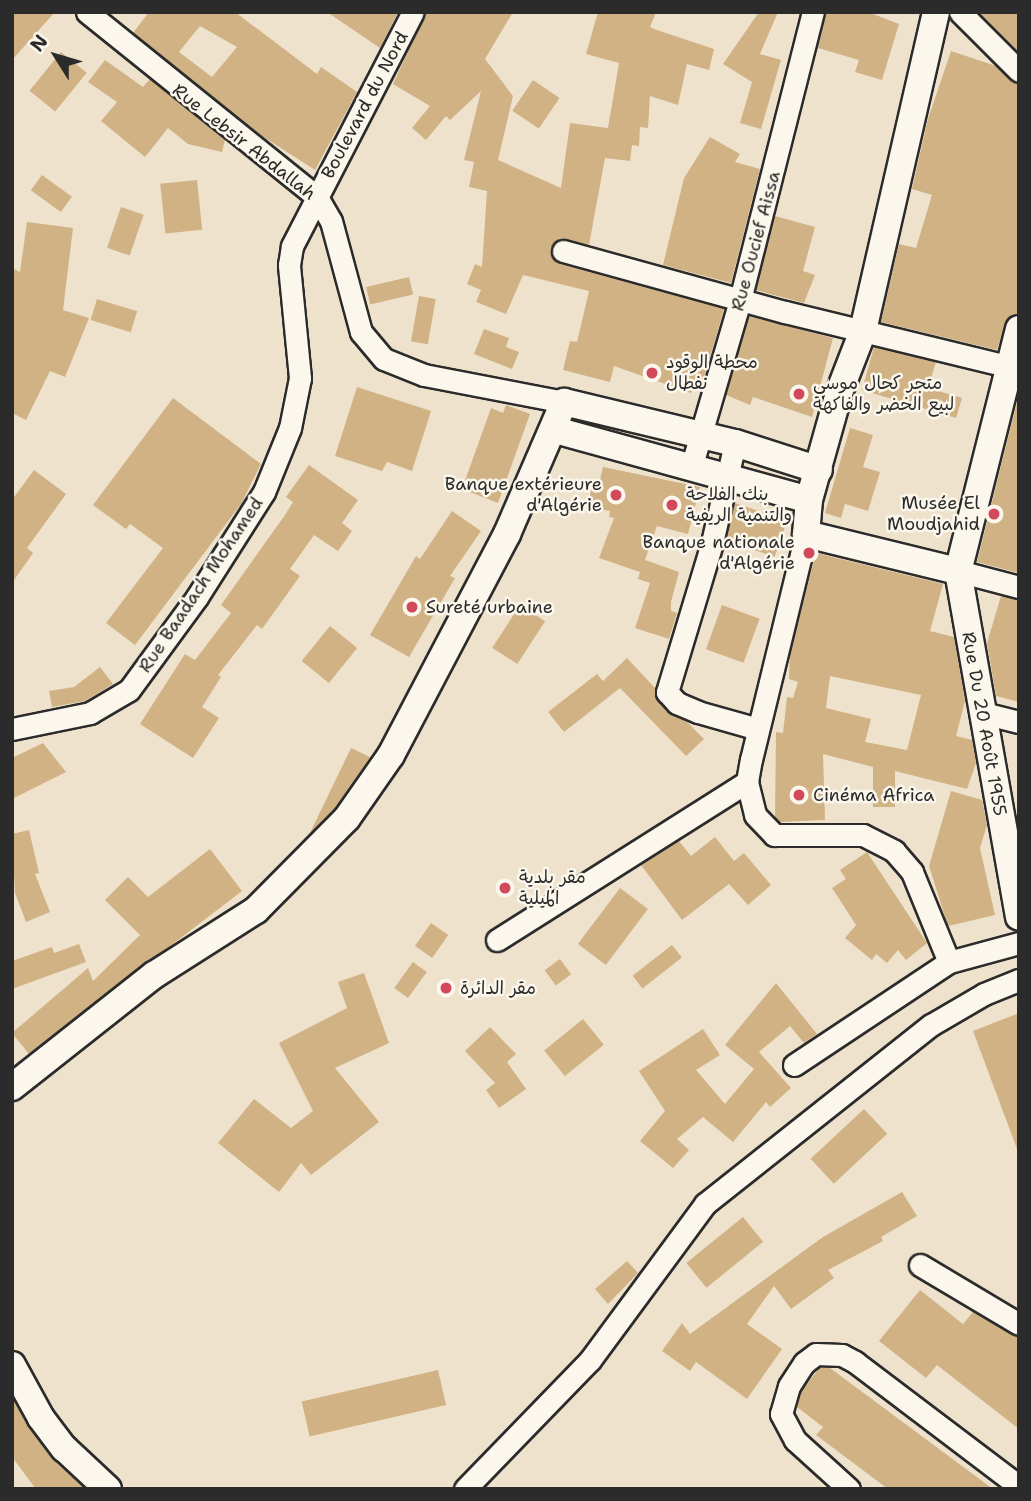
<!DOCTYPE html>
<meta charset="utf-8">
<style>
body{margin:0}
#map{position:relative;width:1031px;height:1501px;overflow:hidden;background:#eee2cd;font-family:"Shantell Sans","Playpen Sans Arabic",sans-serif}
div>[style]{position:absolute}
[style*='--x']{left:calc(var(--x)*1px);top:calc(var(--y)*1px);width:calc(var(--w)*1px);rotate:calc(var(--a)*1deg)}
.building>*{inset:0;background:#d1b285;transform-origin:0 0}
.roads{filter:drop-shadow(2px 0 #2b2b2b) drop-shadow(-2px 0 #2b2b2b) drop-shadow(0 2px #2b2b2b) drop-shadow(0 -2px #2b2b2b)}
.minor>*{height:21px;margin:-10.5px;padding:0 10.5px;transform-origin:10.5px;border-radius:10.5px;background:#fbf7ec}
.major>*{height:26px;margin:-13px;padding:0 13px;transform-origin:13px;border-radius:13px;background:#fbf7ec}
.dots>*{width:19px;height:19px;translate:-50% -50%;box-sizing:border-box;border:4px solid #fbf7ec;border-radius:50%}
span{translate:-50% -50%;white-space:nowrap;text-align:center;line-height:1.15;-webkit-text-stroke:5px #fbf7ec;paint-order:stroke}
.street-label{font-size:18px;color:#2b2b2b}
.poi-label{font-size:18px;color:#2b2b2b}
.left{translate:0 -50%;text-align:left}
.right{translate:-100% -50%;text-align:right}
.frame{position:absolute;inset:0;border:14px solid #2b2b2b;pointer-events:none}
.north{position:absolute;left:21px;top:21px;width:70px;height:70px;-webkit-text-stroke:5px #fbf7ec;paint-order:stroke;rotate:307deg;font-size:19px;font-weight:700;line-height:28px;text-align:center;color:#2b2b2b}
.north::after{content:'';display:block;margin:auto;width:24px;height:32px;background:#2b2b2b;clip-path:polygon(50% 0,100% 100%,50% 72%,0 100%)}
</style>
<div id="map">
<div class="building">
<i style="clip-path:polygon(12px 12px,55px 12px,12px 60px)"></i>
<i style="clip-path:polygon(evenodd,149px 12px,235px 12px,317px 74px,321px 67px,357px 92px,315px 170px,262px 136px,133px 33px,149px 12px,200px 26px,237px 47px,212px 77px,179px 52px,200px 26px)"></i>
<i style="clip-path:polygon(327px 12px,398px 12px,380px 48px)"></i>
<i style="clip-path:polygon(426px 12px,513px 12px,485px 59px,513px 96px,498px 160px,561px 188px,570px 123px,608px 128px,619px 63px,586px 54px,598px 12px,656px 12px,650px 27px,654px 29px,714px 49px,709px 70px,687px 64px,678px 105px,650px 96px,648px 128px,640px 127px,639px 146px,632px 145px,630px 161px,605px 158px,589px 245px,560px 238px,550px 248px,560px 264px,724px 309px,702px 385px,695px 382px,691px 393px,614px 366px,610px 382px,563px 370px,570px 341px,577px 342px,589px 291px,523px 275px,506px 314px,476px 302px,481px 290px,467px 284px,475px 264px,482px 267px,487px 191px,469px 187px,474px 162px,464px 160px,481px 91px,450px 120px,446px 116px,426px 140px,412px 128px,430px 106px,393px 84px)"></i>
<i style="clip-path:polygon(759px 12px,778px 12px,760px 54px,781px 60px,761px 129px,740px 123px,752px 82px,723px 64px)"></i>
<i style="clip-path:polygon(826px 12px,868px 12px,899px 24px,882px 80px,855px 72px,859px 60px,818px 48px)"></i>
<i style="clip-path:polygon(979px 12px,1019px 12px,1019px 52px)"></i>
<i style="clip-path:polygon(951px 51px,996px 66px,1019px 84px,1019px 314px,1007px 319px,997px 350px,881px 322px,899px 244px,916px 248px,932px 195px,912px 189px,928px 119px)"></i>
<i style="left:61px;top:52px;width:33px;height:50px;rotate:39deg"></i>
<i style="clip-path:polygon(105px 60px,143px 87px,150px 79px,225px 140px,222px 152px,188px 144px,168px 128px,145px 157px,101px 121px,117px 102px,88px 82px)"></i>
<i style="left:533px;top:80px;width:32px;height:37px;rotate:34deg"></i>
<i style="clip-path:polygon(710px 137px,740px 154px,735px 162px,760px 169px,731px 283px,663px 265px,684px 178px)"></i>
<i style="left:42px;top:175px;width:37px;height:19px;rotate:36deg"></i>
<i style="left:197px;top:180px;width:50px;height:37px;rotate:84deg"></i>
<i style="left:121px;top:207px;width:24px;height:43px;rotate:19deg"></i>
<i style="clip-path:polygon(775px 216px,815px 227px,803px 271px,815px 275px,804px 303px,756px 290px)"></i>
<i style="clip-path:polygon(27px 222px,73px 228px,63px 310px,89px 318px,65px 377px,50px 371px,26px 420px,12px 413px,12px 268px,20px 272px)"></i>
<i style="left:409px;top:277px;width:18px;height:44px;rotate:77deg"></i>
<i style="left:419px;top:296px;width:17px;height:46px;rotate:10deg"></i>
<i style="left:97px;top:299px;width:42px;height:22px;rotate:17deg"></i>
<i style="clip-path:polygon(749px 316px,833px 338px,812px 417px,753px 397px,750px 405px,726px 395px)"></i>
<i style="clip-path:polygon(484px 329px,509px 338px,506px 347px,519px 352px,512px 369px,474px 354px)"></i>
<i style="clip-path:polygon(874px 347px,936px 362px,928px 388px,962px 398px,956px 418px,862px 390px)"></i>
<i style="clip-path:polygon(357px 387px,431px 411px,412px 471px,387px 462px,382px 471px,335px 456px)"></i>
<i style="clip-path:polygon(1019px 394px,1019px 573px,977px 562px)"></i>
<i style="clip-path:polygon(173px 398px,261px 464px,241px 504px,135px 645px,106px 623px,163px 548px,130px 524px,126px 529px,93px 505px)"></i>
<i style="clip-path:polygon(506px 405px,530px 414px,498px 503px,462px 489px,491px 408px,503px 413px)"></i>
<i style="clip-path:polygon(850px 428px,873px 435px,863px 467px,880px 472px,868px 511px,845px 504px,841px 518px,825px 513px)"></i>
<i style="clip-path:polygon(309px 465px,358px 500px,342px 523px,352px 531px,338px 551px,314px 535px,290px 569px,300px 576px,262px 629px,257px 625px,218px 675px,221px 677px,202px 707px,219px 718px,193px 758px,140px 724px,185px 654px,195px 660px,231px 613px,221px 605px,285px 515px,293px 502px,286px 497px)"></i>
<i style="clip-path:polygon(603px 467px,700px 487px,688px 534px,657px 526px,645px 560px,679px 572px,671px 602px,671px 611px,677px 613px,669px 639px,635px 628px,650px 583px,638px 579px,640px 572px,599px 558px,614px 518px,609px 517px,610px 511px,587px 507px,593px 482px,599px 484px)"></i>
<i style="clip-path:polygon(34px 470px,66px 494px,27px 548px,33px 553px,12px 583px,12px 500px)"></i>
<i style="left:735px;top:503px;width:55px;height:38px;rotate:19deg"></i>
<i style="clip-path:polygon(452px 511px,481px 531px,450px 576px,455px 578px,409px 657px,370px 635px,416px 556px,420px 559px)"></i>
<i style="clip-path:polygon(evenodd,816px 553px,943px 584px,930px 631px,954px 637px,965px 701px,956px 736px,972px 740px,976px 763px,967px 789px,895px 771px,895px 807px,873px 807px,873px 767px,823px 754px,825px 820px,779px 822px,775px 817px,776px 732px,783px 733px,787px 697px,793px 698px,798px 682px,789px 679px,790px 653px,816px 553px,830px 676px,921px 695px,907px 750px,865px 742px,871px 719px,826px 708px,830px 676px)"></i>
<i style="clip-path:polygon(1001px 596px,1019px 600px,1019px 702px,996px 696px,987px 643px)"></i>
<i style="left:520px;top:605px;width:30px;height:51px;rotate:33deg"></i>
<i style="left:722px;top:605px;width:40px;height:47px;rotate:20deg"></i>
<i style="left:330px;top:626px;width:35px;height:45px;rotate:39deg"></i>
<i style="clip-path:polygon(627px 658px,655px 688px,657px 700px,667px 712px,687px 722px,704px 739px,686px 756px,620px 688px,564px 732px,548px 712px,597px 674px,603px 681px)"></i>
<i style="clip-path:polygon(100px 667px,113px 684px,85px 701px,52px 707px,49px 691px,74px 687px)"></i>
<i style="clip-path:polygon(43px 743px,66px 772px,12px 799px,12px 758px)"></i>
<i style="clip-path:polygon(351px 748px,370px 757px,335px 808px,309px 835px)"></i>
<i style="clip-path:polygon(951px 791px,982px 800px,987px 825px,980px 848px,995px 915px,948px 926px,929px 866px)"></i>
<i style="clip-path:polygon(29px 830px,39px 873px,35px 874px,50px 912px,26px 922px,15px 893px,12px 834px)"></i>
<i style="clip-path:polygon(715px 837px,734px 861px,744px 853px,771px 885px,748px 905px,729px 884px,682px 920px,641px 865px,679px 841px,691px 856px)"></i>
<i style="clip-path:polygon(210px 849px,242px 891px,29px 1054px,12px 1033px,88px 968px,93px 981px,140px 935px,105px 900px,128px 877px,148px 897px)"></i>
<i style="clip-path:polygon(867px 852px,927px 943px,906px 960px,898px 950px,887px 963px,876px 954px,872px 960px,845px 938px,856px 925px,832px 888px,846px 879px,840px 870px)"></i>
<i style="left:620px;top:888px;width:35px;height:70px;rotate:37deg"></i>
<i style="left:431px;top:923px;width:21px;height:28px;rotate:35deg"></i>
<i style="clip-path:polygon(79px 944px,86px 962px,12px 989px,12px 961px,52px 947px,54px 953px)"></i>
<i style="left:672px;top:945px;width:16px;height:50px;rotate:52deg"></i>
<i style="left:560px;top:959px;width:19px;height:19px;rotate:54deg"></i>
<i style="left:413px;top:962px;width:17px;height:32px;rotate:36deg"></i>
<i style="clip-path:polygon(364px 973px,389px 1043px,335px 1068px,379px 1122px,311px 1175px,301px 1163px,279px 1192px,218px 1143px,254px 1099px,291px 1128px,313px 1111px,279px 1043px,347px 1008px,338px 982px)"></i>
<i style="clip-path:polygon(776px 983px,817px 1034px,804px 1043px,790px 1026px,759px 1052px,791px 1088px,770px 1107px,766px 1102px,733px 1142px,703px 1117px,677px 1139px,689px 1150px,673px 1168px,640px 1141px,665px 1111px,639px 1071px,703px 1029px,720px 1055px,696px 1070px,725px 1104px,754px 1069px,725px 1045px)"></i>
<i style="clip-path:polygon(1019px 1013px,1019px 1149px,1017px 1149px,973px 1031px)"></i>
<i style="left:583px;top:1019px;width:33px;height:50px;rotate:51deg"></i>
<i style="clip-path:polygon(490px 1027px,516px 1054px,507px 1062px,526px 1089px,499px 1108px,486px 1090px,495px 1083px,465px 1051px)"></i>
<i style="left:864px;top:1109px;width:34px;height:73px;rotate:47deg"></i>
<i style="clip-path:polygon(902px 1192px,917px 1216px,881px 1237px,883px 1241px,828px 1270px,834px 1278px,791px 1309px,774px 1286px,747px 1324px,782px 1349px,747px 1399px,696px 1362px,690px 1371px,662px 1351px,682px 1323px,690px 1334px,823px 1237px)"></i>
<i style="left:743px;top:1217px;width:32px;height:73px;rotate:51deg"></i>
<i style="clip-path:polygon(627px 1261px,638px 1273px,608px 1304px,595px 1289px)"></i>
<i style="clip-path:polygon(920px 1290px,963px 1324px,973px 1312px,1019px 1337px,1019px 1429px,937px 1365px,926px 1378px,879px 1341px)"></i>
<i style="clip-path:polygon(820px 1367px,830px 1368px,993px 1489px,888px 1489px,816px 1435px,823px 1427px,797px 1407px,801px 1392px)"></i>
<i style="left:438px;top:1370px;width:36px;height:140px;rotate:77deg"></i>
<i style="clip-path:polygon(12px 1398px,52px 1458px,85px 1489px,36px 1489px,12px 1457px)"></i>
</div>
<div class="roads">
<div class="minor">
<i style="--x:87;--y:12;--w:295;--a:38.8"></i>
<i style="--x:317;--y:197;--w:28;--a:60"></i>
<i style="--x:331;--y:221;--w:115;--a:74.9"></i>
<i style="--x:361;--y:332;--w:35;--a:50"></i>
<i style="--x:384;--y:359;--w:43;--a:21.8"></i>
<i style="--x:424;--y:375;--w:143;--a:10.9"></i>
<i style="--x:960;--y:12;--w:83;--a:45"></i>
<i style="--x:563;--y:251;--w:230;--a:15.4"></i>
<i style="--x:785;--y:312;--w:241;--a:13.7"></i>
<i style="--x:735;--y:443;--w:103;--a:103"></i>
<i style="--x:712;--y:543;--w:156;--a:106.8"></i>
<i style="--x:667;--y:692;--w:15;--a:48"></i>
<i style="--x:677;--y:703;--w:23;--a:23"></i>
<i style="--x:698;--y:712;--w:62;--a:15.8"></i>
<i style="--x:691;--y:468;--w:175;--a:-73.7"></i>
<i style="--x:740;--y:300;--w:297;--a:-75.8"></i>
<i style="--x:806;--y:534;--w:232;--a:103.7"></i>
<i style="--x:751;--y:759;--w:23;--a:100"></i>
<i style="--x:747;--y:782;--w:34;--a:76"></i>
<i style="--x:755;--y:815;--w:28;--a:46"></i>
<i style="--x:774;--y:835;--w:89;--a:0"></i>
<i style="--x:863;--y:835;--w:35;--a:27"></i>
<i style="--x:894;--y:851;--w:28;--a:49"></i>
<i style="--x:912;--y:872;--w:97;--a:67.7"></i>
<i style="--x:958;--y:571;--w:63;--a:14.7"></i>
<i style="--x:983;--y:713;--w:37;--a:14"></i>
<i style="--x:12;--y:729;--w:80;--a:-11.6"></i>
<i style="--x:90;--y:713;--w:45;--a:-30.5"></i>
<i style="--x:129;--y:690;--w:115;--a:-53.8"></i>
<i style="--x:197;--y:597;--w:125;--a:-57.5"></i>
<i style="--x:264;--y:492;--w:69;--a:-67.9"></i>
<i style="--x:290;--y:428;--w:51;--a:-78.7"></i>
<i style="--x:300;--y:378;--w:114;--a:-95.6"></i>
<i style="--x:289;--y:265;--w:19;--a:-81"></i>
<i style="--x:292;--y:246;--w:263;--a:-62.7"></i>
<i style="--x:497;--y:940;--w:296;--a:-32.3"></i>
<i style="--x:794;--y:1065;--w:186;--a:-33.6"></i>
<i style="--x:949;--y:962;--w:73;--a:-15.2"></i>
<i style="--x:920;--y:1265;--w:115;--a:30.8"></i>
<i style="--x:465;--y:1489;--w:180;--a:-45.9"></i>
<i style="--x:590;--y:1360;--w:194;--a:-53.6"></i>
<i style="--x:705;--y:1204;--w:288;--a:-38.4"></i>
<i style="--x:931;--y:1025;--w:61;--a:-30.3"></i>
<i style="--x:984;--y:994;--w:38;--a:-22"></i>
<i style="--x:849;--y:1489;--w:73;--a:-137.8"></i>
<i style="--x:795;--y:1440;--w:30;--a:-118"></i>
<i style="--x:781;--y:1414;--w:29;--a:-74"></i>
<i style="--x:789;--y:1386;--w:27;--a:-57"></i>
<i style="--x:804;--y:1363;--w:15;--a:-37"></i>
<i style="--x:816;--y:1354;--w:26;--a:2"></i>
<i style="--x:842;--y:1355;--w:15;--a:28"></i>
<i style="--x:855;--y:1362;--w:206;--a:37.1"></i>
</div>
<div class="major">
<i style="--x:936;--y:12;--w:327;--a:102.9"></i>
<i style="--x:863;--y:331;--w:66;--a:111.2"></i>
<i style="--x:839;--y:393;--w:111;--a:105.7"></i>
<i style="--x:809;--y:500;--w:34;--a:95"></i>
<i style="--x:806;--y:534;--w:156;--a:13.7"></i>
<i style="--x:1019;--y:329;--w:250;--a:104.1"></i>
<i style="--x:958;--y:571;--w:351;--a:80"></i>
<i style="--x:555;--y:430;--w:263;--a:15.4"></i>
<i style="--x:12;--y:1087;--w:181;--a:-38.3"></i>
<i style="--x:154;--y:975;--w:121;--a:-32.5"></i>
<i style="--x:256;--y:910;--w:129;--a:-45.3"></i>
<i style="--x:347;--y:818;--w:77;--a:-55.1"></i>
<i style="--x:391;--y:755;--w:250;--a:-62.3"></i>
<i style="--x:507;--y:534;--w:144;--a:-66.6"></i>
<i style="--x:564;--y:402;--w:176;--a:13.5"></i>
<i style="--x:735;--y:443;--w:88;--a:17.8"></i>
<i style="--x:12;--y:1365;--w:60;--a:61.3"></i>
<i style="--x:41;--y:1418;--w:38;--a:53"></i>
<i style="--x:64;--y:1448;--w:60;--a:43"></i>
</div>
</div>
<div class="dots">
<i style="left:652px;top:373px;background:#d1495b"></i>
<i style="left:799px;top:394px;background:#d1495b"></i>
<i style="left:616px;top:495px;background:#d1495b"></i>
<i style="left:672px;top:505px;background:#d1495b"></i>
<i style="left:994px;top:514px;background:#d1495b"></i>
<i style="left:809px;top:553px;background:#d1495b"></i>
<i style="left:412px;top:607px;background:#d1495b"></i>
<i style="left:799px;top:795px;background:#d1495b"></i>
<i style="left:505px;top:888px;background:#d1495b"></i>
<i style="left:446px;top:988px;background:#d1495b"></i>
</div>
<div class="street-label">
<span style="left:365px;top:105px;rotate:-62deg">Boulevard du Nord</span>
<span style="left:244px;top:142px;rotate:38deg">Rue Lebsir Abdallah</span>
<span style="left:756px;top:241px;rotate:-75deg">Rue Oucief Aissa</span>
<span style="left:201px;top:585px;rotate:-56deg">Rue Baadach Mohamed</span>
<span style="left:984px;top:724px;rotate:80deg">Rue Du 20 Août 1955</span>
</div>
<div class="poi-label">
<span class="left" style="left:666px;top:373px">محطة الوقود<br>نفطال</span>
<span class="left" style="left:813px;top:394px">متجر كحال موسى<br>لبيع الخضر والفاكهة</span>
<span class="right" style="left:602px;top:495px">Banque extérieure<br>d'Algérie</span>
<span class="left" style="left:686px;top:505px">بنك الفلاحة<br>والتنمية الريفية</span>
<span class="right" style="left:980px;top:514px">Musée El<br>Moudjahid</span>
<span class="right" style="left:795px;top:553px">Banque nationale<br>d'Algérie</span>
<span class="left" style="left:426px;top:607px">Sureté urbaine</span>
<span class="left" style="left:813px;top:795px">Cinéma Africa</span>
<span class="left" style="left:519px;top:888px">مقر بلدية<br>الميلية</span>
<span class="left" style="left:460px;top:988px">مقر الدائرة</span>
</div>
<div class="frame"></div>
<div class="north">N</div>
</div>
